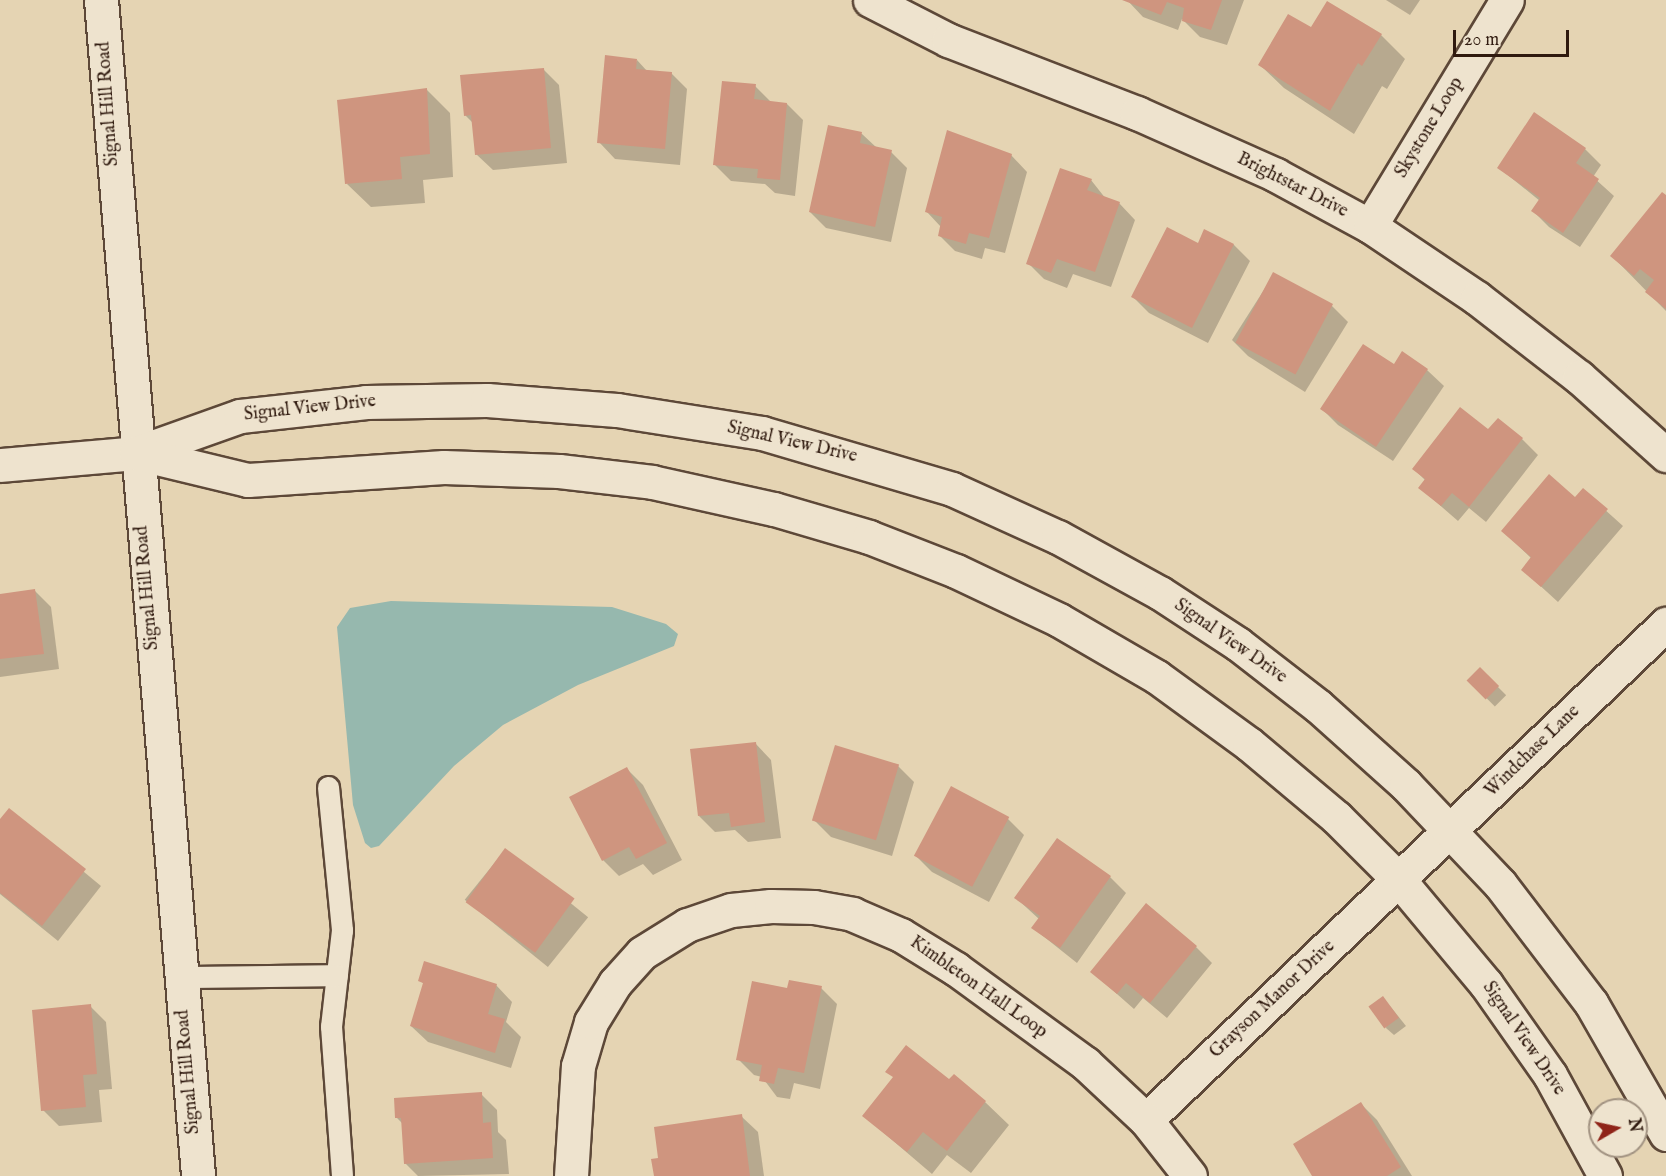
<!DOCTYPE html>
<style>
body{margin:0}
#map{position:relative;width:1666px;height:1176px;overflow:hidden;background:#e5d4b3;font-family:"IM FELL English",serif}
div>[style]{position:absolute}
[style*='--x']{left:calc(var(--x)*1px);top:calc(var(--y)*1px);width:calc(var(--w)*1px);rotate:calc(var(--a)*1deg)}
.water>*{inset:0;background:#96b8ae}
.shadow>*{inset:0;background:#0003;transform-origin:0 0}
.building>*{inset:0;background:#cf957f;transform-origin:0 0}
.roads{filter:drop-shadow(2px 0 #5d4838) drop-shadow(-2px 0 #5d4838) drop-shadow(0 2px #5d4838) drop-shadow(0 -2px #5d4838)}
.lane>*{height:21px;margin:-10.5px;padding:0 10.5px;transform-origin:10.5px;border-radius:10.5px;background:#eee3ce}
.street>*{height:33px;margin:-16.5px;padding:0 16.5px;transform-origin:16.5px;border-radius:16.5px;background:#eee3ce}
.secondary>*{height:33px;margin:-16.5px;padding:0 16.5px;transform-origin:16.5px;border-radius:16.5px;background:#eee3ce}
span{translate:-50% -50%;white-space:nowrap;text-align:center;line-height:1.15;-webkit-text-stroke:4.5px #eee3ce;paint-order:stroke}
.street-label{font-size:18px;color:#301a0f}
.north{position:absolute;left:1588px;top:1098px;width:60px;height:60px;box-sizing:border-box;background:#eee3ce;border:2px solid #a29382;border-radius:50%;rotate:81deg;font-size:16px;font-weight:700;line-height:24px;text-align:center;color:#301a0f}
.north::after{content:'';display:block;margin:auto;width:21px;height:27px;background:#8f2418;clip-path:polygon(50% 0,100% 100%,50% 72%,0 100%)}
.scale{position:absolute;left:1453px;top:30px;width:116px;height:27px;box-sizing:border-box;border:3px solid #301a0f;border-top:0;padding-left:8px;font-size:18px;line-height:21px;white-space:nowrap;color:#301a0f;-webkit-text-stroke:4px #eee3ce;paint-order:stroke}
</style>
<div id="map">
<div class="water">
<i style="clip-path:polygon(391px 601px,612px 607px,666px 624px,678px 634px,674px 646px,578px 685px,503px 725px,454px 766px,379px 846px,371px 848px,365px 843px,353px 805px,337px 627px,350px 608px)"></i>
</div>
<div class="shadow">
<i style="clip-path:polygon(1127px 0,1244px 0,1227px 45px,1200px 37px,1182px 19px,1178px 30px,1143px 17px)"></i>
<i style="clip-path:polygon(1386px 0,1420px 0,1410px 15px)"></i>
<i style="clip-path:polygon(1311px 29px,1381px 35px,1405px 59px,1387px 89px,1382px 86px,1354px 134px,1284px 88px,1260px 65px)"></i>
<i style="clip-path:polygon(637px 60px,647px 71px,671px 73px,687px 89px,680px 165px,615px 159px,599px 142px)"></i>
<i style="clip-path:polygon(543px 69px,559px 85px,567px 163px,493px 170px,476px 154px,474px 124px,465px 115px)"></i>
<i style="clip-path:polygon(755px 86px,771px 102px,787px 104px,803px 120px,795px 196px,775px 193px,765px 184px,731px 181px,714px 164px)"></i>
<i style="clip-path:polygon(426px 89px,450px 113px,453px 177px,423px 180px,425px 203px,371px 207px,347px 184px)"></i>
<i style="clip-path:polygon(829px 126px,862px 134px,877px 148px,891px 152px,907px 168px,891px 242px,826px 228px,810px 212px)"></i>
<i style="clip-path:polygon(1585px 149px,1601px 165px,1593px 177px,1614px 196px,1580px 247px,1549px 227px,1533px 211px,1540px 201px,1499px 168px)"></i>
<i style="clip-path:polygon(1011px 155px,1027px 172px,1005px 253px,985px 248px,982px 259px,955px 251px,939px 235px,941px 227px,927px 212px)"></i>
<i style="clip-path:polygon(1091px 180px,1106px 199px,1119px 203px,1135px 220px,1111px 287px,1073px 274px,1067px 288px,1044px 279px,1028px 263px)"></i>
<i style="clip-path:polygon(1666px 197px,1666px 311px,1612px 256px)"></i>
<i style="clip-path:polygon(1205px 231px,1234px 245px,1250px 261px,1208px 343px,1149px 313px,1133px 297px,1198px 245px)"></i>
<i style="clip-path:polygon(1274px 274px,1332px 306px,1348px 322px,1305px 392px,1248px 356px,1232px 340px)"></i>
<i style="clip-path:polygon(1395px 366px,1427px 370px,1444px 386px,1393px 461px,1338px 425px,1322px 409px)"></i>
<i style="clip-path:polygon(1489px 431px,1522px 439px,1538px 455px,1486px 522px,1469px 508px,1458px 521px,1420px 488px,1426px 481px,1414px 469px)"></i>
<i style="clip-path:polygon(1583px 490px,1623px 526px,1558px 602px,1523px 570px,1532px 559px,1503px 531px,1575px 499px)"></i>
<i style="clip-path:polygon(35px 591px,51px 607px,59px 669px,0 677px,0 595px)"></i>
<i style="left:1480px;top:669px;width:37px;height:16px;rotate:45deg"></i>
<i style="clip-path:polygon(755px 743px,771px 760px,781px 838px,748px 842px,735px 830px,715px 832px,699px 816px)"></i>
<i style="clip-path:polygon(898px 766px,914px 782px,892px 856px,831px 837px,815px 821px)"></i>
<i style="clip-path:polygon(627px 769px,643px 785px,682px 860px,653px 875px,643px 864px,619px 876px,603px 860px)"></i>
<i style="clip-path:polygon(951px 788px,1008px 819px,1024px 835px,989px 902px,932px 872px,916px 856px)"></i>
<i style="clip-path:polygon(9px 810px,101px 886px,58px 941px,0 894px,0 821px)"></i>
<i style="left:505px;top:850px;width:107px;height:64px;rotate:39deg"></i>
<i style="clip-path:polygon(1110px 877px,1126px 893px,1077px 963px,1033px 928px,1039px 919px,1016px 898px)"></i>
<i style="clip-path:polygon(1196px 947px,1212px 963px,1167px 1018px,1143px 998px,1134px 1009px,1092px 972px)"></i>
<i style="clip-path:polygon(420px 980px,496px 985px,512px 1002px,506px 1022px,521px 1037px,511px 1068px,428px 1042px,411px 1026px,424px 984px)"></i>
<i style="clip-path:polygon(821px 988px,837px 1004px,820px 1089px,794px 1083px,790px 1099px,777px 1097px,762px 1077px,754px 1075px,738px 1059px,788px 990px)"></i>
<i style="clip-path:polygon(90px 1006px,106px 1022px,112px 1089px,99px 1090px,102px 1122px,59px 1126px,43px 1110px)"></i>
<i style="clip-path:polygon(1390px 1006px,1406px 1026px,1394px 1035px,1386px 1028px)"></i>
<i style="clip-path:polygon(949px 1081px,985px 1102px,1009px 1125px,971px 1173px,947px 1155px,932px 1174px,864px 1116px)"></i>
<i style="clip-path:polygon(481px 1094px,497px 1110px,498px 1132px,506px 1140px,509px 1174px,418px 1176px,405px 1163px,403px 1124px,397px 1118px)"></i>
<i style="clip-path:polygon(1361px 1104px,1377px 1120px,1412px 1176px,1314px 1176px)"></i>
<i style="clip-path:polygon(741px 1116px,758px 1132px,764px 1176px,655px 1176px)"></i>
</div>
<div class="building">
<i style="clip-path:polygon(1122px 0,1222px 0,1211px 30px,1182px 21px,1184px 8px,1167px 2px,1161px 15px)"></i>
<i style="clip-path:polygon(1327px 1px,1382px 34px,1362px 66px,1358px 63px,1330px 111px,1258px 65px,1288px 14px,1311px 27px)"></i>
<i style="clip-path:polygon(605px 55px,637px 59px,636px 69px,672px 72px,665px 149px,597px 143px)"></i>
<i style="clip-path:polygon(544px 68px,551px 148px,475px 155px,471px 115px,464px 116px,460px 75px)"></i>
<i style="clip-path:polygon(722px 81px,756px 84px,754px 99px,787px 103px,780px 180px,757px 178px,758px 169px,713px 165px)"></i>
<i style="clip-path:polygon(427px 88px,430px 154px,400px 157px,402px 179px,345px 184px,337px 100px)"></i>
<i style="clip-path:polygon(1534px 112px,1586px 148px,1576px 163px,1599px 179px,1563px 233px,1531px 211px,1540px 198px,1497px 168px)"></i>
<i style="clip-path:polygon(828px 125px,862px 132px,860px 143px,892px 150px,875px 227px,809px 212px)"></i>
<i style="clip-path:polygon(947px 130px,1012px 154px,989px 238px,969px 233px,966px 244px,938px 236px,942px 217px,925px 212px)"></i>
<i style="clip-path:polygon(1060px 168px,1092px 179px,1087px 190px,1120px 202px,1095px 272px,1057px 259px,1051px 273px,1026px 264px)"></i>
<i style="clip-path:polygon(1662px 192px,1666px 195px,1666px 309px,1645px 292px,1654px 280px,1640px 269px,1634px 276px,1610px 256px)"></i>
<i style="clip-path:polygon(1167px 227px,1198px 243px,1204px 229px,1234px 244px,1192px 328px,1131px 297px)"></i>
<i style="left:1273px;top:272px;width:68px;height:80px;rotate:28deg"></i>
<i style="clip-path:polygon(1363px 344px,1394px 364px,1402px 351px,1428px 369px,1376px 447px,1320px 409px)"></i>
<i style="clip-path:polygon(1460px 407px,1488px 429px,1498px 418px,1523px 438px,1469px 507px,1452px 493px,1441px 506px,1418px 488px,1425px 479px,1412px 469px)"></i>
<i style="clip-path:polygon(1549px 474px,1575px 497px,1583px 488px,1608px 509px,1541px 587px,1521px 570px,1531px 557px,1501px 531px)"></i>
<i style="clip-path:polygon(35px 589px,44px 654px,0 659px,0 594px)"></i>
<i style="left:1480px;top:667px;width:27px;height:19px;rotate:45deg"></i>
<i style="clip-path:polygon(756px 742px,765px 822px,731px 827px,729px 813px,698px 816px,690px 749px)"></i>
<i style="left:835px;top:745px;width:67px;height:79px;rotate:17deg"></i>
<i style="clip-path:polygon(627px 767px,667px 843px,636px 859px,629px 847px,602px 861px,569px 797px)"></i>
<i style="left:951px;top:786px;width:66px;height:79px;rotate:28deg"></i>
<i style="clip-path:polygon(9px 808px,86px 869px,42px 926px,0 893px,0 819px)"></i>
<i style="clip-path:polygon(1057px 838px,1111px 876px,1060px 948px,1031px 928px,1040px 916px,1014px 898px)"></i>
<i style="left:505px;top:848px;width:86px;height:67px;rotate:36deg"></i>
<i style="clip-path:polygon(1146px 903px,1197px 946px,1150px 1003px,1126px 983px,1117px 994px,1090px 972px)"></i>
<i style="clip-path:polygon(424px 961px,497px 984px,488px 1014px,505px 1019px,495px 1053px,410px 1026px,423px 983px,418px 981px)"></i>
<i style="clip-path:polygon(789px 980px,822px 986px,804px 1073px,778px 1068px,774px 1084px,759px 1081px,762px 1065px,736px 1060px,752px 981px,787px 988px)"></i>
<i style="left:1383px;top:996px;width:27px;height:18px;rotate:54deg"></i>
<i style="clip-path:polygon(91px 1004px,97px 1074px,83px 1075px,86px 1107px,41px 1111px,32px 1010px)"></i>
<i style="clip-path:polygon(906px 1045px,949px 1079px,954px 1074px,986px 1101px,947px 1151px,923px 1132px,907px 1152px,862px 1116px,893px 1077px,885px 1072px)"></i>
<i style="clip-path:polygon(482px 1092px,483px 1123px,491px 1122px,493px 1158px,404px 1164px,401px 1118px,395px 1118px,394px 1098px)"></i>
<i style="clip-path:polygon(1361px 1102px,1401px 1167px,1387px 1176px,1312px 1176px,1293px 1144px)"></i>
<i style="clip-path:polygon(742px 1114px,750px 1176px,654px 1176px,651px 1159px,658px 1158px,654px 1127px)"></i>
</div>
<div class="roads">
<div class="lane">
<i style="--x:328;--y:787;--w:144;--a:84.4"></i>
<i style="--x:342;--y:930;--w:97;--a:96.5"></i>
<i style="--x:331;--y:1026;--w:150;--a:85.8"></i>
<i style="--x:181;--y:977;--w:156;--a:-0.7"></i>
</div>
<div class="street">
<i style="--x:870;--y:0;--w:88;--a:27.1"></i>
<i style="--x:948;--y:40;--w:203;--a:21.1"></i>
<i style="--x:1137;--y:113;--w:152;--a:24"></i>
<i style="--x:1276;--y:175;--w:107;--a:28.5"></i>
<i style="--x:1370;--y:226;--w:129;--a:33.9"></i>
<i style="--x:1477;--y:298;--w:129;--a:37.8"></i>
<i style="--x:1579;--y:377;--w:117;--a:41.9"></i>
<i style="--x:1370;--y:226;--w:264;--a:-58.8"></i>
<i style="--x:0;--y:465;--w:137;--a:-5"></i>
<i style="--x:1146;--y:1120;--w:719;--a:-43.65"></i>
<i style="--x:571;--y:1176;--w:110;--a:-86.4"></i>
<i style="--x:578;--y:1066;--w:46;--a:-73.5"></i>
<i style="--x:591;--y:1022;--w:46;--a:-58.4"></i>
<i style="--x:615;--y:983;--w:40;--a:-48"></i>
<i style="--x:642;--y:953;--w:53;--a:-31.9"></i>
<i style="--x:687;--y:925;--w:46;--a:-18.8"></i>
<i style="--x:731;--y:910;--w:40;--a:-5.7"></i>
<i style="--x:771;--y:906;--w:43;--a:1.3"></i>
<i style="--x:814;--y:907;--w:39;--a:10"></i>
<i style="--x:852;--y:914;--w:53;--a:23.2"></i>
<i style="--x:901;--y:935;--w:65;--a:31.7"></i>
<i style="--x:956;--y:969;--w:160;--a:36.1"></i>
<i style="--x:1085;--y:1063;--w:83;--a:43.1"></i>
<i style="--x:1146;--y:1120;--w:71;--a:51.8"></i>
</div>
<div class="secondary">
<i style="--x:101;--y:0;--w:1180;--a:85.28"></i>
<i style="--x:136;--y:453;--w:110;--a:-19.6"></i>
<i style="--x:240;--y:416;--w:127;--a:-6.3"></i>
<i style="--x:366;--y:402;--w:121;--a:-0.9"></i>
<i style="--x:487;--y:400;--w:130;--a:4.4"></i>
<i style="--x:617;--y:410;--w:147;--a:9"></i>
<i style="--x:762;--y:433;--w:198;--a:16.4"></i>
<i style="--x:952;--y:489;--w:116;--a:24.4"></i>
<i style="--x:1058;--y:537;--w:116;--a:28.8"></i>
<i style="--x:1160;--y:593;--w:93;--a:33.2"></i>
<i style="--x:1238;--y:644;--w:101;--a:37.8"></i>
<i style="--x:1318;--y:706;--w:118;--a:41.9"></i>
<i style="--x:1406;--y:785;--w:137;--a:46.5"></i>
<i style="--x:1500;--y:884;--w:150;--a:52.6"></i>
<i style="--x:1591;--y:1003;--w:151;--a:60.2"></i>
<i style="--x:136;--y:453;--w:115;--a:13.6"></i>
<i style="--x:248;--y:480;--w:196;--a:-3.8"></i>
<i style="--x:444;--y:467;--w:115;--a:2"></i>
<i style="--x:559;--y:471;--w:94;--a:6.7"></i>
<i style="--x:652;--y:482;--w:125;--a:12.5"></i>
<i style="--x:774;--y:509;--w:99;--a:16.4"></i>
<i style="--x:869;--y:537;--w:93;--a:21.3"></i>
<i style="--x:956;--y:571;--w:114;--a:25.4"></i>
<i style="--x:1059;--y:620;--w:113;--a:30.2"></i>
<i style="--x:1157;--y:677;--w:114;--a:36.1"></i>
<i style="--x:1249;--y:744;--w:114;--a:40"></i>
<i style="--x:1336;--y:817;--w:89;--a:45"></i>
<i style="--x:1399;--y:880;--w:136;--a:50.1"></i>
<i style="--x:1486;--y:984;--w:111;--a:54.9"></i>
<i style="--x:1550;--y:1075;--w:115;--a:61.4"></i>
</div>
</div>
<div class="street-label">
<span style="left:109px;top:104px;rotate:-94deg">Signal Hill Road</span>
<span style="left:1430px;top:128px;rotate:-59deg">Skystone Loop</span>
<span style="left:1292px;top:186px;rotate:27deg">Brightstar Drive</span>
<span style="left:310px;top:409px;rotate:-6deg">Signal View Drive</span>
<span style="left:792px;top:443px;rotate:13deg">Signal View Drive</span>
<span style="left:148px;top:588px;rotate:-95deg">Signal Hill Road</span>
<span style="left:1230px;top:642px;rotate:35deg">Signal View Drive</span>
<span style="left:1533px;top:752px;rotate:-44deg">Windchase Lane</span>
<span style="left:978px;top:988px;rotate:35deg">Kimbleton Hall Loop</span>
<span style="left:1273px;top:1000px;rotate:-43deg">Grayson Manor Drive</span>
<span style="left:1523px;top:1039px;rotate:56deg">Signal View Drive</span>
<span style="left:189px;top:1072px;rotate:-95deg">Signal Hill Road</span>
</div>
<div class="north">N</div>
<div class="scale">20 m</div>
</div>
